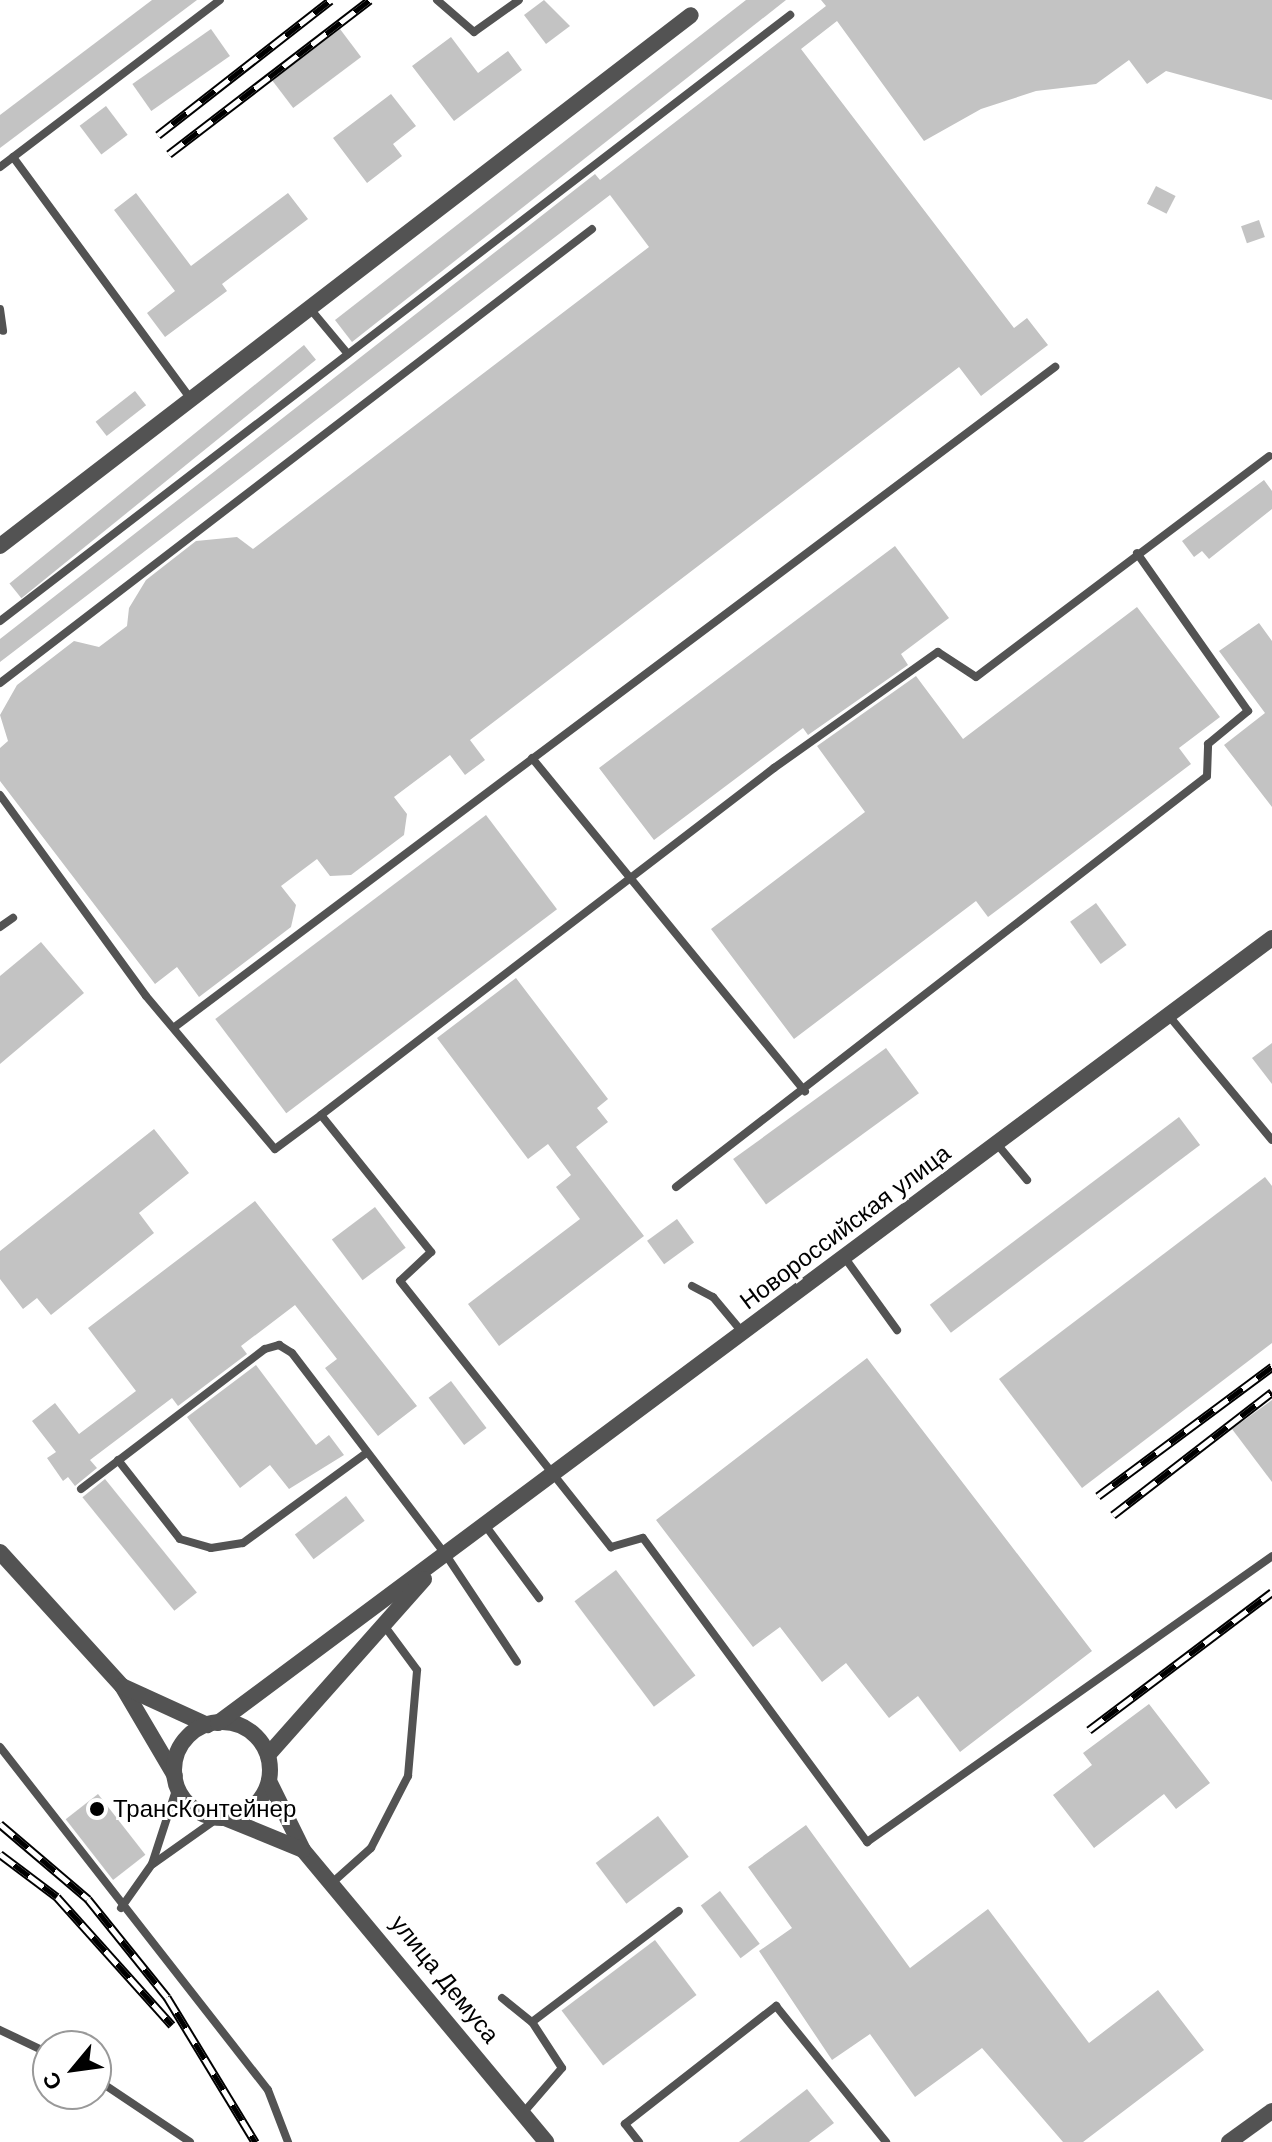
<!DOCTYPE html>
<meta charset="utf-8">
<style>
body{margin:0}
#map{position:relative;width:1272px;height:2142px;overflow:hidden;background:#fff;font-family:Arial,sans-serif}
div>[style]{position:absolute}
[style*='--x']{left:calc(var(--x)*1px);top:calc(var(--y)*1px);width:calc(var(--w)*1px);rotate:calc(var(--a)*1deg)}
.building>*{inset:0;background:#c3c3c3;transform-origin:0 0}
.service>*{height:8px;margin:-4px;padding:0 4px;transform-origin:4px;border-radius:4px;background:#535353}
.minor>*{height:16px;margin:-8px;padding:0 8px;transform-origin:8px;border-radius:8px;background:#535353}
.minor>.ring{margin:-8px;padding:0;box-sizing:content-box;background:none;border:16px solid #535353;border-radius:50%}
.rail>*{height:9px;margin-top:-4.5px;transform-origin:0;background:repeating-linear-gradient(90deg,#fff 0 18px,#000 0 36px);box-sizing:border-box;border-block:2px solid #000}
.dots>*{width:22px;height:22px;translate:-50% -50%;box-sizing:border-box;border:4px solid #fff;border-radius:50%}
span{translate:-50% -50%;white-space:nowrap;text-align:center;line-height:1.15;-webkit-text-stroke:6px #fff;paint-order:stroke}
.street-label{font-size:24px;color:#000}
.poi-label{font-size:24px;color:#000}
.left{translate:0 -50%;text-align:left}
.north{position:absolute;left:32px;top:2030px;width:80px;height:80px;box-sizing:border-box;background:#fff;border:2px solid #999;border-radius:50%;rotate:241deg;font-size:22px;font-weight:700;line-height:32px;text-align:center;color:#000}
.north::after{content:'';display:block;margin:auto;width:28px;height:36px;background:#000;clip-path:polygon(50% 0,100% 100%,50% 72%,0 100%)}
</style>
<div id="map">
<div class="building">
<i style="clip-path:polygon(152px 0,197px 0,0 148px,0 115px)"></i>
<i style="clip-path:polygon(544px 0,570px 26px,546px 44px,524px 15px)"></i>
<i style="clip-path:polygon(746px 0,786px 0,352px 342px,335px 320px)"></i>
<i style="clip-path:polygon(821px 0,1272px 0,1272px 100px,1166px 71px,1147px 84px,1129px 60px,1096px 84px,1036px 91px,981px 109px,924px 141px,837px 21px,801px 49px,1014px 328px,1027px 318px,1048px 345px,981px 396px,959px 367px,470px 740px,485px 760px,465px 775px,450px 755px,394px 797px,407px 814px,404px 835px,351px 875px,330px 876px,317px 859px,281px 886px,296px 905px,291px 927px,199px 997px,177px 967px,155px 984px,0 781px,0 748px,8px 741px,0 715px,17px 685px,74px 641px,99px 647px,127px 626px,129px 608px,146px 580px,196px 541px,237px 537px,253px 549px,649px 247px,610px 195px,0 662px,0 639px,595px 174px,600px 180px,826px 6px)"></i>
<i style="left:211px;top:29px;width:33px;height:96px;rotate:55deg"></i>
<i style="left:340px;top:29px;width:35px;height:85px;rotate:53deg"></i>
<i style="clip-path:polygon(451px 37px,478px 73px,508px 51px,522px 70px,454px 121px,412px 66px)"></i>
<i style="clip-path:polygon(391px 94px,416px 126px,393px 144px,402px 156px,367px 183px,333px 138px)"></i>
<i style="left:106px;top:106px;width:36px;height:33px;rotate:53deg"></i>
<i style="left:1156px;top:186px;width:22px;height:20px;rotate:27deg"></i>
<i style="clip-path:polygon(136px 193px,191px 266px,288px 193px,308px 219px,222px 284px,227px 291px,165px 337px,147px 313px,175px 291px,114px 210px)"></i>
<i style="left:1259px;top:220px;width:18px;height:19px;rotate:71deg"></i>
<i style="left:304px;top:345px;width:19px;height:379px;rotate:51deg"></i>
<i style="left:135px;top:391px;width:18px;height:50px;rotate:52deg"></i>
<i style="clip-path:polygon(1264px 480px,1272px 491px,1272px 509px,1209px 559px,1202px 551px,1194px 557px,1182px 541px)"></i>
<i style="clip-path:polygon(895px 546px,949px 618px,901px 654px,908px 665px,808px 735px,803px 728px,654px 840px,599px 768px)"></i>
<i style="clip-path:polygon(1137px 607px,1220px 717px,1179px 748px,1191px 764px,988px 917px,976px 901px,794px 1039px,711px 929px,865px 812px,817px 746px,916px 676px,963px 739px)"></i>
<i style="clip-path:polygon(1259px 623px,1272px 641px,1272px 807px,1224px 745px,1265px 713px,1219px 651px)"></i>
<i style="left:486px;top:815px;width:118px;height:339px;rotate:53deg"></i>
<i style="left:1096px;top:903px;width:52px;height:32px;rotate:54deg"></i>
<i style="clip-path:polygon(41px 942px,84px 993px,0 1064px,0 976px)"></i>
<i style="clip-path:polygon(516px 978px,608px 1099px,597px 1108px,608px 1122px,576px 1147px,644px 1236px,499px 1346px,468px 1304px,580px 1219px,556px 1187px,571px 1175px,548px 1144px,528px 1159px,437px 1038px)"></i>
<i style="clip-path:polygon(1272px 1043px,1272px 1084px,1252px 1058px)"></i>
<i style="left:886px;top:1048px;width:56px;height:189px;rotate:54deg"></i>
<i style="left:1179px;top:1117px;width:35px;height:312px;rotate:53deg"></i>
<i style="clip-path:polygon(154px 1129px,189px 1173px,139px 1213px,154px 1233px,51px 1315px,37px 1298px,23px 1309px,0 1279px,0 1251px)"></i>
<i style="clip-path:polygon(1265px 1177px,1272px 1186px,1272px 1343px,1082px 1488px,999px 1379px)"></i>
<i style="clip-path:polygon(255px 1201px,417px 1406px,378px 1436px,325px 1368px,337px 1359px,295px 1305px,241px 1346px,247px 1354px,178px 1406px,172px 1398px,90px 1460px,97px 1468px,75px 1486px,68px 1477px,63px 1481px,47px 1458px,56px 1452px,32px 1421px,55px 1403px,79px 1434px,136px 1391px,88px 1328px)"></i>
<i style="left:375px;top:1207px;width:51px;height:54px;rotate:53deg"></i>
<i style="left:677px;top:1219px;width:29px;height:37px;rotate:54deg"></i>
<i style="clip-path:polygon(867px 1358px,1092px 1651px,960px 1752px,918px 1696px,889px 1718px,846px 1663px,822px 1682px,780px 1627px,753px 1647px,656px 1520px)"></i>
<i style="clip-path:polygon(256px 1365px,316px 1445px,329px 1435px,344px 1455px,289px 1489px,270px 1465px,240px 1488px,187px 1417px)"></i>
<i style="left:451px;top:1381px;width:59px;height:28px;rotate:53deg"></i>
<i style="clip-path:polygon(1272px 1400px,1272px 1482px,1232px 1429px)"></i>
<i style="left:105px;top:1479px;width:146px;height:29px;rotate:51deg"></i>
<i style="left:346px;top:1496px;width:31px;height:64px;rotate:53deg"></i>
<i style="left:616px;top:1570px;width:132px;height:52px;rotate:53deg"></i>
<i style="clip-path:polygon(1149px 1704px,1210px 1783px,1176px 1809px,1164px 1794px,1094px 1848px,1053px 1795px,1092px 1765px,1083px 1753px)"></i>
<i style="left:98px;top:1794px;width:77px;height:41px;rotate:52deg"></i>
<i style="left:658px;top:1816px;width:51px;height:78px;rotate:53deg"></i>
<i style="clip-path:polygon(806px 1825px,910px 1968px,988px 1909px,1089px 2043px,1158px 1990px,1204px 2050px,1083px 2142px,1063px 2142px,982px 2048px,915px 2097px,870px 2034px,832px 2060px,759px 1951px,792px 1928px,748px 1867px)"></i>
<i style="left:720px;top:1891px;width:66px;height:24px;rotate:53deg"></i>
<i style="left:655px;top:1940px;width:69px;height:117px;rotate:53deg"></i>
<i style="clip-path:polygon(807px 2089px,834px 2123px,809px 2142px,739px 2142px)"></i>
</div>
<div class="service">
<i style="--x:437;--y:0;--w:49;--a:40.9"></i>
<i style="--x:474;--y:32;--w:55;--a:-35.4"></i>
<i style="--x:13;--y:157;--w:303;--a:53.7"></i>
<i style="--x:0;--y:167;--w:276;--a:-37.2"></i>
<i style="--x:0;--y:309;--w:22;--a:82"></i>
<i style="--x:312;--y:311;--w:56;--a:50.1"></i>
<i style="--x:0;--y:621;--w:996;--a:-37.49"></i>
<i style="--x:0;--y:683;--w:746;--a:-37.48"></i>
<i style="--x:532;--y:758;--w:431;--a:50.7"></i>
<i style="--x:0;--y:795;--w:248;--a:54"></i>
<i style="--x:146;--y:996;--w:200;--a:49.9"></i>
<i style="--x:275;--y:1149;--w:57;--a:-36.5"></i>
<i style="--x:321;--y:1115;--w:176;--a:51.2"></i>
<i style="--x:431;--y:1252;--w:42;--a:136.9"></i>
<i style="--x:400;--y:1281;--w:340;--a:51.6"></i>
<i style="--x:611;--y:1547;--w:33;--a:-16"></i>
<i style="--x:643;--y:1538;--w:378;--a:53.6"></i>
<i style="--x:867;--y:1842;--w:496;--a:-35.2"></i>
<i style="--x:0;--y:927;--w:16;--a:-35"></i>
<i style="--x:1169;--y:1016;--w:161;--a:50.3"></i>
<i style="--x:176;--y:1026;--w:1099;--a:-36.86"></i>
<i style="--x:321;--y:1115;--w:571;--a:-37.45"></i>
<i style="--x:774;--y:768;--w:201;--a:-35.3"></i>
<i style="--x:938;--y:652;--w:45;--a:33.3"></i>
<i style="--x:976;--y:677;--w:367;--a:-37"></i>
<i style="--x:997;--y:1144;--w:47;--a:50.2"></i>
<i style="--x:676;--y:1187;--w:671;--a:-37.74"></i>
<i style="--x:1207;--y:776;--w:32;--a:-88"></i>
<i style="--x:1208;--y:744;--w:52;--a:-39.5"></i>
<i style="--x:1248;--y:711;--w:193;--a:-125.1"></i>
<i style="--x:845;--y:1258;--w:89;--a:54.2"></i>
<i style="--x:692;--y:1286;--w:24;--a:28"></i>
<i style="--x:713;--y:1297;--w:47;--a:50.2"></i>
<i style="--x:118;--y:1460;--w:100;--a:51.9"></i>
<i style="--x:180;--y:1539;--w:32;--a:16"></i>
<i style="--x:211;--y:1548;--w:32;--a:-9"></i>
<i style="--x:243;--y:1543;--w:151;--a:-36.1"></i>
<i style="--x:81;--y:1489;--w:231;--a:-37.3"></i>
<i style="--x:265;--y:1349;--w:15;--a:-16"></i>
<i style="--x:279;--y:1345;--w:15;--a:32"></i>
<i style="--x:292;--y:1353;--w:254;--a:52.7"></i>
<i style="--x:446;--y:1555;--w:128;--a:56.4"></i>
<i style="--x:485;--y:1525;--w:91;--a:53.5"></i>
<i style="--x:0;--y:1747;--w:435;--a:52"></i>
<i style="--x:268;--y:2090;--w:56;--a:69"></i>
<i style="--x:153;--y:1864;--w:80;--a:-35.3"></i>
<i style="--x:333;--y:1882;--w:51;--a:-41.8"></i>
<i style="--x:371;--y:1848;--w:81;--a:-62.8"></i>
<i style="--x:408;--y:1776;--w:106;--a:-85.1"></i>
<i style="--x:417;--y:1670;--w:57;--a:-126.5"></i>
<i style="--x:121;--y:1908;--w:54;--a:-54.8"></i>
<i style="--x:152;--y:1864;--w:81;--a:-72"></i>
<i style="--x:502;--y:1998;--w:38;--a:39"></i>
<i style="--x:532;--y:2022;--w:184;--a:-37.1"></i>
<i style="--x:0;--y:2030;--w:53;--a:25.6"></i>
<i style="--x:96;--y:2079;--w:113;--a:33.8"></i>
<i style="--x:524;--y:2112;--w:58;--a:-49.2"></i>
<i style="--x:562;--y:2068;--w:55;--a:-123.1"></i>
<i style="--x:639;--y:2142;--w:23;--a:-128"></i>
<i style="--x:625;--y:2124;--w:192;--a:-38"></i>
<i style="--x:776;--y:2006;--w:175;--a:51"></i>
</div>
<div class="minor">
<i style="--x:0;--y:546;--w:871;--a:-37.54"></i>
<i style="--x:0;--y:1552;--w:181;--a:47.7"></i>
<i style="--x:122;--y:1686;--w:104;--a:59.5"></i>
<i style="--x:122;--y:1686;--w:94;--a:24.6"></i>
<i class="ring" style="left:174px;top:1722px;width:80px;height:80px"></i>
<i style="--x:218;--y:1723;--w:1314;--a:-36.68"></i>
<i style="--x:268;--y:1755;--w:235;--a:-48.4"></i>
<i style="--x:269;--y:1781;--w:77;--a:63.8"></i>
<i style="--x:303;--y:1850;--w:380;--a:50.2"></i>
<i style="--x:225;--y:1818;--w:84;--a:22.3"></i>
<i style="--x:1229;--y:2142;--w:53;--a:-35.8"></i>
</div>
<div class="rail">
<i style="--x:158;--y:135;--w:219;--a:-38"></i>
<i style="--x:169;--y:154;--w:253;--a:-37.5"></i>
<i style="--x:1098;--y:1496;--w:217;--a:-36.6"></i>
<i style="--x:1113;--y:1515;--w:201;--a:-37.7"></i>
<i style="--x:1089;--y:1730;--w:229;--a:-37"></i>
<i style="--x:0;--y:1824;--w:116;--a:40.4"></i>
<i style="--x:88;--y:1899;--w:126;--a:51.1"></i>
<i style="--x:167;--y:1997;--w:170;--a:58.7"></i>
<i style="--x:0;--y:1854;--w:71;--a:37"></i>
<i style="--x:57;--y:1897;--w:172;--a:48.1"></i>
</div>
<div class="dots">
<i style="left:97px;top:1809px;background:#000"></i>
</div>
<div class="street-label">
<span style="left:845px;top:1227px;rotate:-37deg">Новороссийская улица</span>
<span style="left:445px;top:1979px;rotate:51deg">улица Демуса</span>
</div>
<div class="poi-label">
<span class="left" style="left:113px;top:1809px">ТрансКонтейнер</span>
</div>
<div class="north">С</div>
</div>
